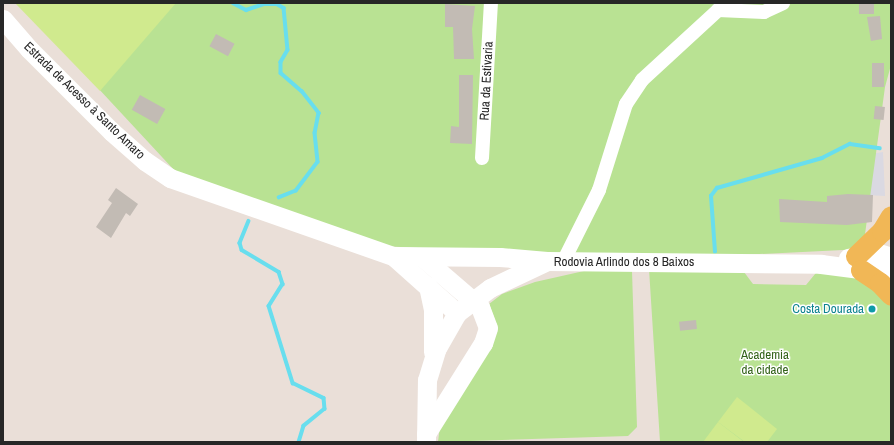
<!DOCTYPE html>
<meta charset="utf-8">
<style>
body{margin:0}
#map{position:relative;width:894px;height:445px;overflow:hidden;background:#eadfd8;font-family:"Archivo Narrow",sans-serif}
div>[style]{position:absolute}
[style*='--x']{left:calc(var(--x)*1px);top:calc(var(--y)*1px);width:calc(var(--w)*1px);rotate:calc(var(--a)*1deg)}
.industrial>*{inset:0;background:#dad9e2}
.green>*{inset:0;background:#b9e293}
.pitch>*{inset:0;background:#d0ea8e}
.stream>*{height:3.5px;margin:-1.75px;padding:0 1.75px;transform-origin:1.75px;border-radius:1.75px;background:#68deee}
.building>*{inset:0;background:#c2bbb4;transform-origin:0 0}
.street>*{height:14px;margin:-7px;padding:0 7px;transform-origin:7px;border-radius:7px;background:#fff}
.secondary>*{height:19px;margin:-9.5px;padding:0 9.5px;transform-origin:9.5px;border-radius:9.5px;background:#fff}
.primary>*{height:21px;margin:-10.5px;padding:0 10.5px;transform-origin:10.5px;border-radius:10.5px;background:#f1b756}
.dots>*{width:11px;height:11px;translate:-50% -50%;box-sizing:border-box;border:2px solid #fff;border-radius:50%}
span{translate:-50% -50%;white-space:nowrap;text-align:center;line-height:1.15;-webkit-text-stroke:3px #fff;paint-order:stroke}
.street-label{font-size:13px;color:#272727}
.culture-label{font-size:13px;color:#0d838f}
.right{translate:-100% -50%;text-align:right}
.park-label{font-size:13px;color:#326218}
.frame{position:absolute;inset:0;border:4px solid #272727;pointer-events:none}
</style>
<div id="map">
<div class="industrial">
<i style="clip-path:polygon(883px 152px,885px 196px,848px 194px,852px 157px)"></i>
</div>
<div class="green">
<i style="clip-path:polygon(19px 3px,891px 3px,891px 65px,885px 87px,863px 249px,636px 260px,382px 246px,175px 171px)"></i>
<i style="clip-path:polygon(741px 268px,753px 284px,806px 285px,820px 268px,857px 274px,891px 301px,891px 442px,660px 442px,649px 269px)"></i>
<i style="clip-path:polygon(584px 271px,632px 271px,637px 427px,628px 436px,438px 442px,440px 426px,495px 320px,489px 304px,502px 294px,535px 282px)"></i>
</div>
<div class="pitch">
<i style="clip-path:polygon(15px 3px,176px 3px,100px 91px)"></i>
<i style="clip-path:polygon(737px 397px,777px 429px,767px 442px,745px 442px,718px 422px)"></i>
<i style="clip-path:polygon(718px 422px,744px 442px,703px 442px)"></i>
</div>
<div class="stream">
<i style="--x:233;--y:3;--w:15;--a:28"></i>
<i style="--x:246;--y:10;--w:19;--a:-18"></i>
<i style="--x:264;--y:4;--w:13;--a:0"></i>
<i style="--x:277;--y:4;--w:8;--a:30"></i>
<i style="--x:284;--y:8;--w:42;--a:84.6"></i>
<i style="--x:288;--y:50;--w:14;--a:120"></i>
<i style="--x:281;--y:62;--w:11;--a:90"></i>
<i style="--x:281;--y:73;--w:28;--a:41"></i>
<i style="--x:302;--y:91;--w:28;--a:52"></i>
<i style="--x:319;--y:113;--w:20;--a:101"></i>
<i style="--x:315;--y:133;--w:29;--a:84"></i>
<i style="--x:318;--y:162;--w:36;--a:127"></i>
<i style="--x:296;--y:191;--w:18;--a:158"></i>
<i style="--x:249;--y:221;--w:24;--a:112"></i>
<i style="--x:240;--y:243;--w:7;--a:74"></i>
<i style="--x:242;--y:250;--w:43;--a:30.7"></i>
<i style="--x:279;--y:272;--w:13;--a:72"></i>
<i style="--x:283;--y:284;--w:26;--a:122"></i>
<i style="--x:269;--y:306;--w:81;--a:72.7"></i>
<i style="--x:293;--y:383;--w:34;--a:26"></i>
<i style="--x:324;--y:398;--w:11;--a:85"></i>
<i style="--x:325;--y:409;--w:27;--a:141"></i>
<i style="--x:304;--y:426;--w:17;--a:107"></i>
<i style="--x:715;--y:252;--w:56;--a:-94.1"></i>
<i style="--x:711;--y:196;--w:10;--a:-53"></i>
<i style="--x:717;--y:188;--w:109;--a:-15.9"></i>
<i style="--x:822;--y:158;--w:31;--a:-27"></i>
<i style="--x:850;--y:144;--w:30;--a:8"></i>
</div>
<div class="building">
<i style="clip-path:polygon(445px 4px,475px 6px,472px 29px,474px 59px,454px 59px,453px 27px,445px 27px)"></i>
<i style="left:859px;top:4px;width:15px;height:10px"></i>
<i style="clip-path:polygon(880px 16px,882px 39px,871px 41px,867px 17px)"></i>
<i style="left:216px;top:34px;width:21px;height:14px;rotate:28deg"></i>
<i style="left:872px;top:63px;width:12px;height:24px"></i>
<i style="clip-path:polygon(459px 75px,473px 75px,472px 144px,450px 143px,451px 126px,459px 127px)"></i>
<i style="left:140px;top:95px;width:29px;height:17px;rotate:29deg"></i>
<i style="left:875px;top:106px;width:10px;height:13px;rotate:6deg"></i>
<i style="clip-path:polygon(116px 188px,138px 204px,130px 216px,126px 213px,111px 238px,96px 227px,112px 203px,108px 200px)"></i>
<i style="clip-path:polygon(848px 194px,873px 195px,872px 222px,847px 225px,780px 222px,779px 199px,827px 202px,827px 196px)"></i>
<i style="left:696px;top:320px;width:9px;height:17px;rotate:84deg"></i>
</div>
<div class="street">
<i style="--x:482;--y:158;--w:155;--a:-86.7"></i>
<i style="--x:564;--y:260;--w:78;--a:-63.4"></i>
<i style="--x:599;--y:190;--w:90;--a:-72.6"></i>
<i style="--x:626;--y:104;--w:29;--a:-56"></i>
<i style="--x:642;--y:80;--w:103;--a:-42.6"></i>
<i style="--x:718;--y:10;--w:46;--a:2.5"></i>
<i style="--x:764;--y:12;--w:21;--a:-25"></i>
</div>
<div class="secondary">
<i style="--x:3;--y:19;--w:40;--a:49"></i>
<i style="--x:29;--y:49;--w:117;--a:45"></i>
<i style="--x:112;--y:132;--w:44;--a:41.3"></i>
<i style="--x:145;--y:161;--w:30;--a:34"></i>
<i style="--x:170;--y:178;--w:236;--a:19.3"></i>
<i style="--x:393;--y:256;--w:107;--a:0.5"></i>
<i style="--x:500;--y:257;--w:47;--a:4.9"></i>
<i style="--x:393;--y:256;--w:86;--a:41.7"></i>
<i style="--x:422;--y:257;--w:77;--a:40.8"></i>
<i style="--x:480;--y:307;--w:22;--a:69"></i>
<i style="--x:488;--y:328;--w:16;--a:108"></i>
<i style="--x:483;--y:343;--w:107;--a:122.1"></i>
<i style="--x:848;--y:258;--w:31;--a:-9"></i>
<i style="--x:879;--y:253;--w:13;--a:18"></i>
<i style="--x:428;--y:286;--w:24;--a:78"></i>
<i style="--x:433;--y:309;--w:43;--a:90"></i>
<i style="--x:426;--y:442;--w:62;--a:-89.1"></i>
<i style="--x:427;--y:380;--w:34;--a:-73"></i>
<i style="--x:437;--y:348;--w:40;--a:-60.3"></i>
<i style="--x:457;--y:313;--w:41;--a:-37.1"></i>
<i style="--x:490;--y:288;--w:63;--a:-25.3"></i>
<i style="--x:547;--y:261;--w:274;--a:0.6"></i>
<i style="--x:821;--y:264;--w:53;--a:7.5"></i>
<i style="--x:874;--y:271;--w:17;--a:-13"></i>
</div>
<div class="primary">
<i style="--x:856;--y:256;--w:36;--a:-44"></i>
<i style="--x:882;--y:231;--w:17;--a:-59"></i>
<i style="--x:861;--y:270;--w:23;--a:34"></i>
<i style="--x:880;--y:283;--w:16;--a:47"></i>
</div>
<div class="dots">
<i style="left:872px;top:309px;background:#0f9aa8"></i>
</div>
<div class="street-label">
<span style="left:487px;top:81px;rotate:-87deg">Rua da Estivaria</span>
<span style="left:84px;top:101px;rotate:44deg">Estrada de Acesso à Santo Amaro</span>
<span style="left:624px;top:262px">Rodovia Arlindo dos 8 Baixos</span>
</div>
<div class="culture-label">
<span class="right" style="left:864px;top:309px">Costa Dourada</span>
</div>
<div class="park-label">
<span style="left:765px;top:363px">Academia<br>da cidade</span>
</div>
<div class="frame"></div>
</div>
